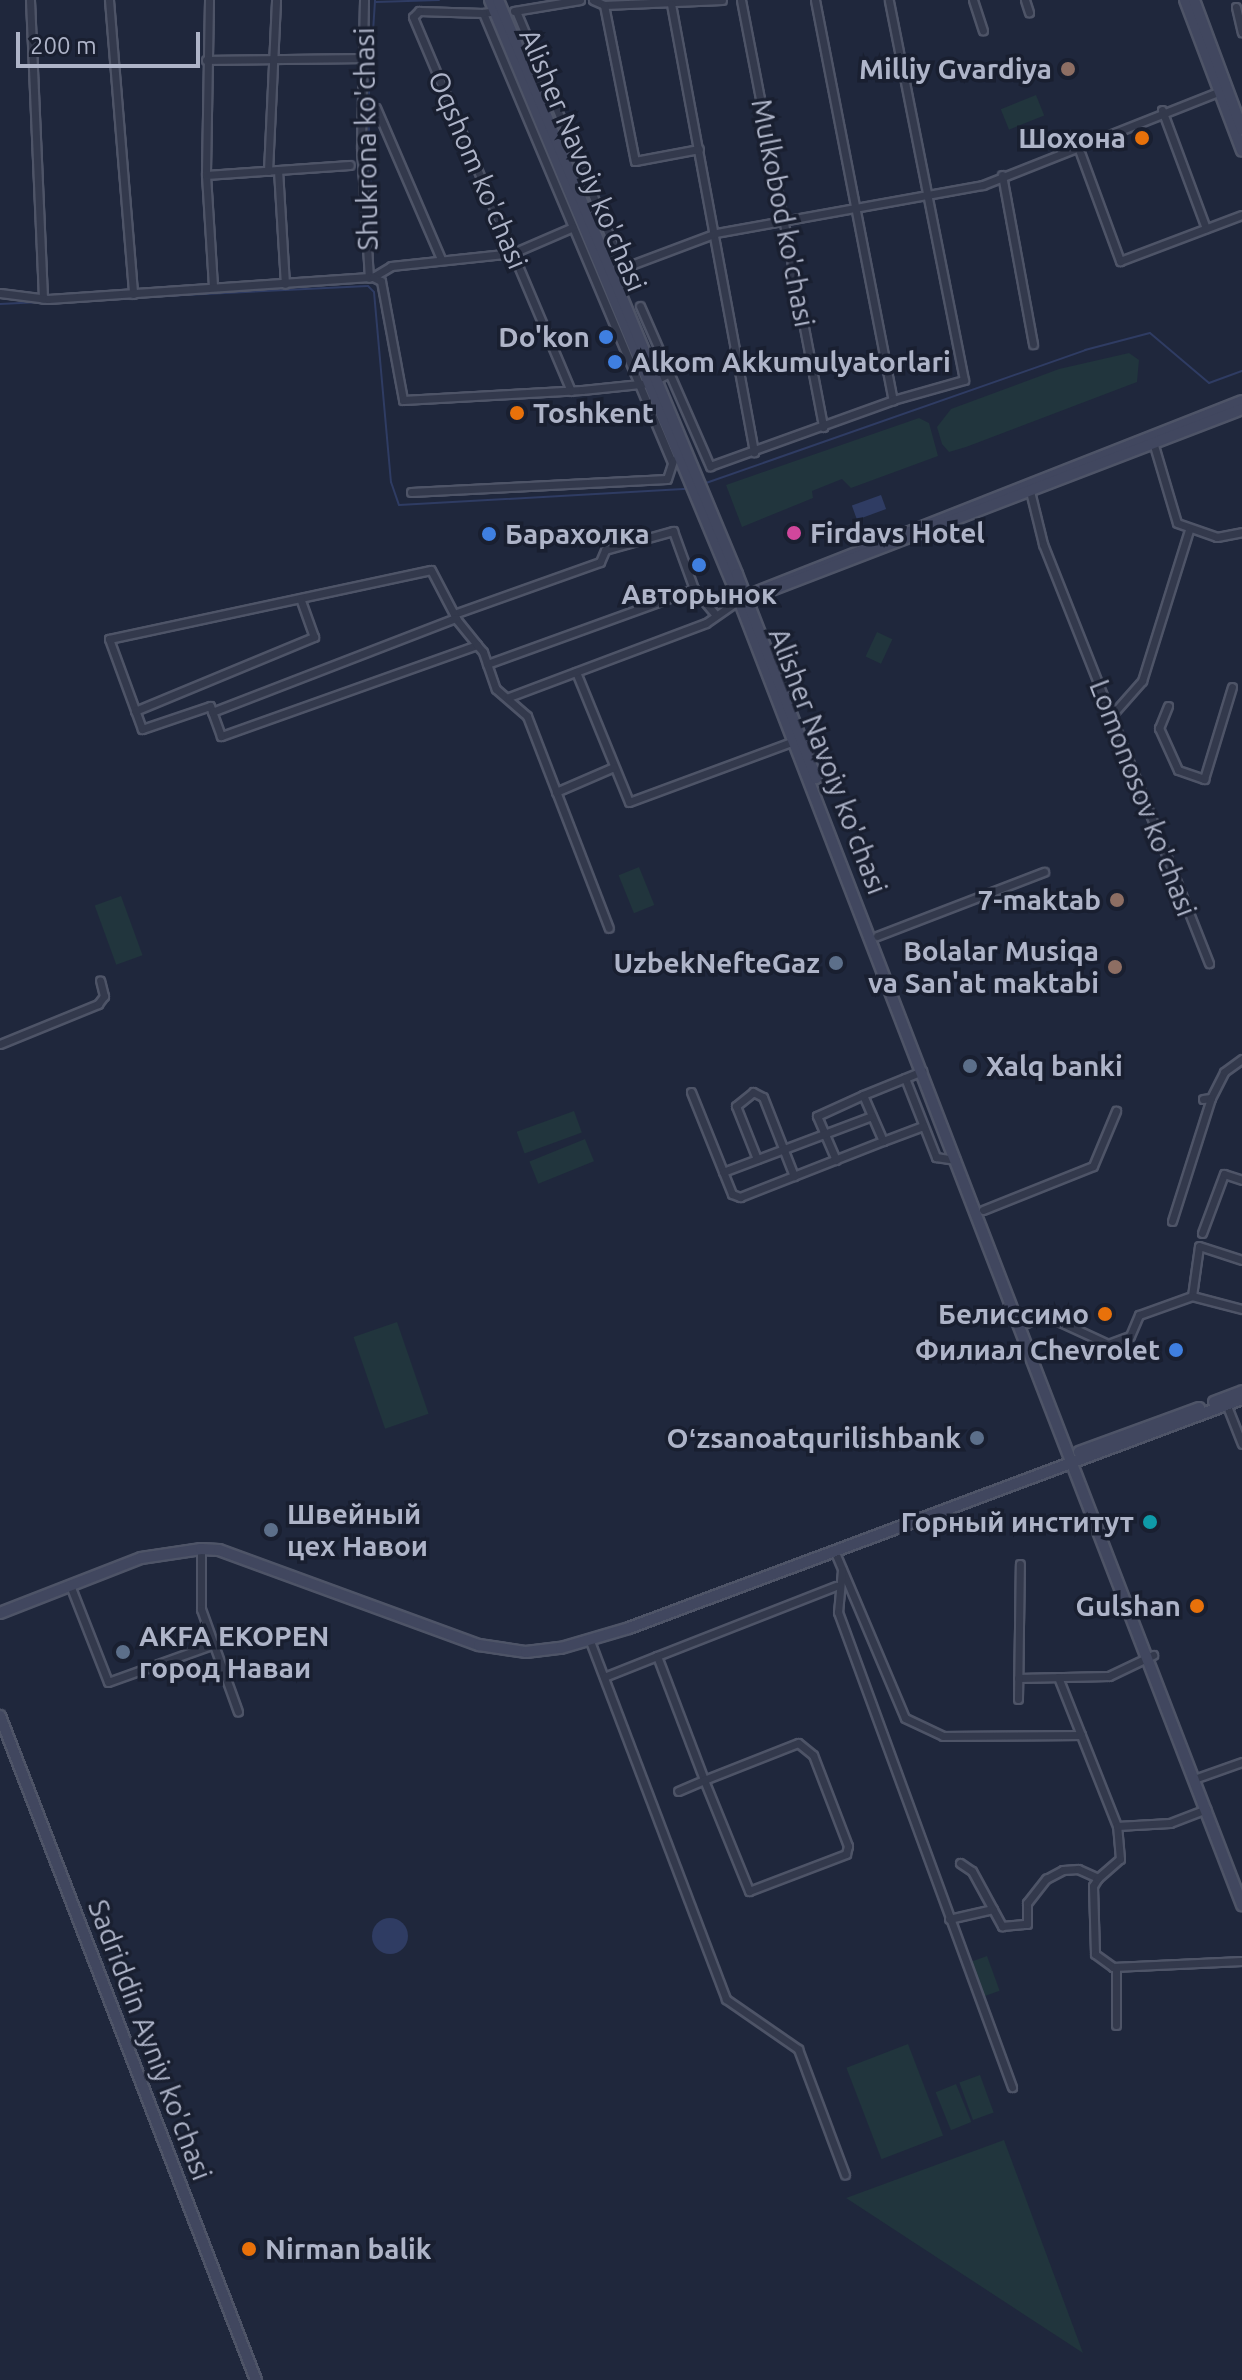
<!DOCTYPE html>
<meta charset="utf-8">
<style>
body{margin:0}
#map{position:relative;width:1242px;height:2380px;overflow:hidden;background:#1f273c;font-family:Ubuntu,sans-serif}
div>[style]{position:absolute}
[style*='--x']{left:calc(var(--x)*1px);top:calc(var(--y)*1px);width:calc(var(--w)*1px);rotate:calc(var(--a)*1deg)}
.green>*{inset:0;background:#21353d;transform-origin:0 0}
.water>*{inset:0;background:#2f3c63;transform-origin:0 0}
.round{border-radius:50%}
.stream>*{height:2px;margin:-1px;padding:0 1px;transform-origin:1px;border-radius:1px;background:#2f3c63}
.roads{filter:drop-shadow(2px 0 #4e5467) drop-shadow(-2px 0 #4e5467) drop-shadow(0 2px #4e5467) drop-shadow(0 -2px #4e5467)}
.street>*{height:7px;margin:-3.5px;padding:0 3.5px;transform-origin:3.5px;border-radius:3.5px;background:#33394c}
.secondary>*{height:10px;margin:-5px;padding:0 5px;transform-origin:5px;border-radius:5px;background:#41475f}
.dots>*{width:22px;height:22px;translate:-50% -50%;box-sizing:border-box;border:4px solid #191f30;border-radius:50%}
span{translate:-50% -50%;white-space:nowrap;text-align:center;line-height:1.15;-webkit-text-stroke:7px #191f30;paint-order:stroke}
.poi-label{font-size:28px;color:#aeb4c8;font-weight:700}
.right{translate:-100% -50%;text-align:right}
.left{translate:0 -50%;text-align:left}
.street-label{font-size:28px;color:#aeb4c8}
.scale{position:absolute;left:16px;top:32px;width:184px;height:36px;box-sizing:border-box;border:4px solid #aeb4c8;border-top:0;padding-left:10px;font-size:24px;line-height:28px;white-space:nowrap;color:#aeb4c8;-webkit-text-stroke:6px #191f30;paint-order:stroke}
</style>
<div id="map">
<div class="green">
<i style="left:1036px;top:95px;width:22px;height:38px;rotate:68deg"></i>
<i style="clip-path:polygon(1129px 353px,1139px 360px,1137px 382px,966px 447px,949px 452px,942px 444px,937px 427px,951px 409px,1059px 369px)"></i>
<i style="clip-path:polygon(919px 418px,929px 423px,938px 456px,851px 488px,842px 479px,812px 491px,813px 498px,742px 527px,726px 485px)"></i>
<i style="left:877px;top:632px;width:17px;height:27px;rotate:25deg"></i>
<i style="left:639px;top:867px;width:41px;height:22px;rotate:68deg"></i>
<i style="left:121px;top:896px;width:63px;height:28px;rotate:70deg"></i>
<i style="left:574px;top:1111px;width:23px;height:61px;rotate:70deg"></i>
<i style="left:585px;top:1139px;width:24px;height:60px;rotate:68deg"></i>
<i style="left:397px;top:1322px;width:97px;height:46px;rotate:71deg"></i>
<i style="left:987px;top:1956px;width:37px;height:17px;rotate:70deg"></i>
<i style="left:908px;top:2044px;width:98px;height:66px;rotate:69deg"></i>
<i style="left:980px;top:2075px;width:40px;height:22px;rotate:70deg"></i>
<i style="left:956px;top:2084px;width:41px;height:22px;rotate:68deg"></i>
<i style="clip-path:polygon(1004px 2140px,1083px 2353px,846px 2198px)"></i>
</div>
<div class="water">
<i style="left:881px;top:495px;width:15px;height:31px;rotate:70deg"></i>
<i class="round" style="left:372px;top:1918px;width:36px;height:36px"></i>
</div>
<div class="stream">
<i style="--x:376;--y:2;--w:63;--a:-1.8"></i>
<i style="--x:374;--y:251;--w:142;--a:-92.4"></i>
<i style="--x:368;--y:109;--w:109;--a:-86.3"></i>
<i style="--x:0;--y:304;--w:368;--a:-2.8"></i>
<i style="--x:368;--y:286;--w:8;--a:45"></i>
<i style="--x:374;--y:292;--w:191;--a:84.9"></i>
<i style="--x:391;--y:482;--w:24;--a:71"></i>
<i style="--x:399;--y:505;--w:289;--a:-3.2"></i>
<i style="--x:706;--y:483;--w:402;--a:-19.3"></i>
<i style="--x:1085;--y:350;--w:67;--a:-14.7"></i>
<i style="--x:1150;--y:333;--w:77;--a:40.3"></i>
<i style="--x:1209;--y:383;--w:35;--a:-20"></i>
</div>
<div class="roads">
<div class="street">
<i style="--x:30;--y:0;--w:299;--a:87.5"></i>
<i style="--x:109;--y:0;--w:295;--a:85.3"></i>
<i style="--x:209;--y:0;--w:175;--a:91"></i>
<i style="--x:206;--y:175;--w:112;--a:86.4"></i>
<i style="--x:364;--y:0;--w:148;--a:91.2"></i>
<i style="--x:361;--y:148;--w:130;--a:86.5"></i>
<i style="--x:593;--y:0;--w:12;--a:24"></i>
<i style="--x:604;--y:5;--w:118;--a:-2.4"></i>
<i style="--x:741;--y:0;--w:435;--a:79.1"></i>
<i style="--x:815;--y:0;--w:408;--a:79"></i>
<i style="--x:973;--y:0;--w:32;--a:72"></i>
<i style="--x:1025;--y:0;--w:13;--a:72"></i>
<i style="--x:671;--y:4;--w:456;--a:79.5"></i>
<i style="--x:604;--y:5;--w:159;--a:78.8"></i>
<i style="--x:635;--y:161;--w:65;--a:-10.6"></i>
<i style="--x:1236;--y:7;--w:26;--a:77"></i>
<i style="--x:496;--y:11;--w:13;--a:171"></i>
<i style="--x:483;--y:13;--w:487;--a:67.2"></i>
<i style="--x:514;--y:11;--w:67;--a:-9.5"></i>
<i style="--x:516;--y:11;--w:276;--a:67.4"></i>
<i style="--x:483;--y:13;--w:64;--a:-178.2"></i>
<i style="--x:419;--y:11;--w:8;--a:135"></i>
<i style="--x:413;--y:17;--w:406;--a:67.1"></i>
<i style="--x:206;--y:60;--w:157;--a:-0.7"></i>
<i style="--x:376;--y:108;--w:164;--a:66.7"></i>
<i style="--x:1162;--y:110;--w:126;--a:69.6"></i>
<i style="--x:1077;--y:144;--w:125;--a:69.8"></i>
<i style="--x:1120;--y:261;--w:130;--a:-20.7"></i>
<i style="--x:278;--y:170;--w:114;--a:86.5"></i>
<i style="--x:268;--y:171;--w:171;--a:-87.3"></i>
<i style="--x:206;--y:175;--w:144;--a:-4"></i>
<i style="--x:1002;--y:175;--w:172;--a:79.6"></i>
<i style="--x:607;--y:274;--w:116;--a:-20.6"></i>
<i style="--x:716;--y:233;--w:271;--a:-10.2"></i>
<i style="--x:983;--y:185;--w:256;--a:-21.6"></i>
<i style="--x:373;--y:277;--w:21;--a:-31"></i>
<i style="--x:391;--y:266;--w:123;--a:-6.1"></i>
<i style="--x:513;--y:253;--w:65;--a:-23.4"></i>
<i style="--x:0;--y:293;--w:48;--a:7.1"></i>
<i style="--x:48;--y:299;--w:326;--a:-3.9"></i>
<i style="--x:373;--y:277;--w:9;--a:27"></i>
<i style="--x:381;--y:281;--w:121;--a:79.5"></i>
<i style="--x:403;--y:400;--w:179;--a:-3.2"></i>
<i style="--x:582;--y:390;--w:68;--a:-5.9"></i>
<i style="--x:650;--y:383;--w:20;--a:-27"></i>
<i style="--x:640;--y:306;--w:175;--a:66.4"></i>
<i style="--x:710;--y:466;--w:195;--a:-19.8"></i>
<i style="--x:893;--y:400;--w:74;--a:-15.7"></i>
<i style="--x:964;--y:380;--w:387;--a:-101.2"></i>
<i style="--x:1153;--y:442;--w:84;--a:73.5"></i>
<i style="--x:1177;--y:523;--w:42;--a:19.3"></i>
<i style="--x:1217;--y:537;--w:25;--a:-11"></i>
<i style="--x:1029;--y:487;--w:59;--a:76.2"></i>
<i style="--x:1043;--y:544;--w:451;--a:68.4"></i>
<i style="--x:411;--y:492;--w:256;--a:-2.9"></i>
<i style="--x:667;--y:479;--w:20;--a:-72"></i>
<i style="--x:454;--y:614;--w:155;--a:-19.6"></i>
<i style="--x:600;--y:562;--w:13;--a:-67"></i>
<i style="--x:605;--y:550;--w:71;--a:-15.6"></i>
<i style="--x:673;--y:531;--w:62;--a:70.1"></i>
<i style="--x:694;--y:589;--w:33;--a:50"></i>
<i style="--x:477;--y:645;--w:272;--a:160.4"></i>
<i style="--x:221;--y:736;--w:32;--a:-110"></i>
<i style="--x:210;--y:706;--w:72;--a:161.3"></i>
<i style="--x:142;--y:729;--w:96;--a:-110.1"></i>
<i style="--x:109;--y:639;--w:329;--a:-12.1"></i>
<i style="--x:431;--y:570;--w:56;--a:62.5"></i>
<i style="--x:457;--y:620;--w:32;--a:51"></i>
<i style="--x:477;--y:645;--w:9;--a:49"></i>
<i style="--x:483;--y:652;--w:39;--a:71"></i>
<i style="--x:496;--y:689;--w:41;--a:41.1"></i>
<i style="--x:527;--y:716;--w:227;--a:68.9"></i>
<i style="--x:487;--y:664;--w:220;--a:-19.9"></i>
<i style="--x:576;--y:672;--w:140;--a:67.8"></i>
<i style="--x:629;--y:802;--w:176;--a:-20.3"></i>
<i style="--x:509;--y:697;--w:210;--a:-20.6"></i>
<i style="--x:706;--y:623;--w:40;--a:-34.9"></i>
<i style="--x:1168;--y:706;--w:24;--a:112"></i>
<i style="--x:1159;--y:728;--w:46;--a:65.7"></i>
<i style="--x:1178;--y:770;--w:28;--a:19"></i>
<i style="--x:1204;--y:779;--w:96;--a:-73.1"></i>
<i style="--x:135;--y:711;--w:194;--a:-22.5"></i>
<i style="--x:314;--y:637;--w:41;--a:-109.7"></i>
<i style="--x:212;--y:712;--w:261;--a:-21.1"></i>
<i style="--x:1111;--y:716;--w:47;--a:-48.5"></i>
<i style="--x:1142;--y:681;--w:158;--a:-72.7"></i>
<i style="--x:556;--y:792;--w:63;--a:-23.3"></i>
<i style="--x:877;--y:936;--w:179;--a:-21"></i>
<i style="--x:0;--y:1044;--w:106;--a:-22.2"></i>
<i style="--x:98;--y:1004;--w:10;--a:-53"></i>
<i style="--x:104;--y:996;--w:16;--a:-104"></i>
<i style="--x:905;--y:1078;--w:85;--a:68.6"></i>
<i style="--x:936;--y:1157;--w:20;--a:9"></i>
<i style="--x:691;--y:1092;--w:110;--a:68.1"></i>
<i style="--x:732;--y:1194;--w:9;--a:21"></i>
<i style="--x:740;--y:1197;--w:154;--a:-21.4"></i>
<i style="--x:883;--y:1141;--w:50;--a:-113.5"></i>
<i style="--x:863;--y:1095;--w:64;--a:-22.1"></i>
<i style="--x:1203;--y:1099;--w:8;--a:-7"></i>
<i style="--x:1211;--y:1098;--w:29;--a:-63"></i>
<i style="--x:1224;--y:1072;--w:22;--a:-36"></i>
<i style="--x:883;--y:1141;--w:43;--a:-20.6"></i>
<i style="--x:757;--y:1159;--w:57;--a:-111.6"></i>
<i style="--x:736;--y:1106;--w:22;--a:-39"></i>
<i style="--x:753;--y:1092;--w:11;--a:27"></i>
<i style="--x:763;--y:1097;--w:85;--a:68.6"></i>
<i style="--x:836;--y:1160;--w:48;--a:-113.4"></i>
<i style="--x:817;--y:1116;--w:51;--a:-24.5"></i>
<i style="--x:723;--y:1172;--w:159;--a:-20.6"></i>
<i style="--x:983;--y:1210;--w:118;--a:-21.8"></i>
<i style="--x:1093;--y:1166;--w:60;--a:-67.3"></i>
<i style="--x:1172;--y:1221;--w:129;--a:-72.4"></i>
<i style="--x:1202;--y:1233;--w:63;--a:-69.6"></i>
<i style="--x:1224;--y:1174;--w:19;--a:18"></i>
<i style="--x:1192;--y:1296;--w:50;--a:-82"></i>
<i style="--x:1199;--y:1246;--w:45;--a:18"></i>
<i style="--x:1026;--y:1323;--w:21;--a:-23"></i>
<i style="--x:1045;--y:1315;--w:69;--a:24.7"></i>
<i style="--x:1108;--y:1344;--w:23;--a:-20"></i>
<i style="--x:1130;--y:1336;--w:23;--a:-67"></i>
<i style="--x:1139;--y:1315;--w:56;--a:-19.7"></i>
<i style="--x:1192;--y:1296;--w:52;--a:14.6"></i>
<i style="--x:1225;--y:1401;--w:46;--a:68.4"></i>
<i style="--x:201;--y:1549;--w:60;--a:90"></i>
<i style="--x:201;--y:1609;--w:109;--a:70.2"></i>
<i style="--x:834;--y:1550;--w:182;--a:67.1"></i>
<i style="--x:905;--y:1718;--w:42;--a:25.3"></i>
<i style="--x:943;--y:1736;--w:138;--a:-0.4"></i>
<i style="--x:842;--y:1570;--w:42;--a:95.4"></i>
<i style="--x:838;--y:1612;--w:506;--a:69.88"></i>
<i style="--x:70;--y:1585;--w:104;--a:68.6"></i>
<i style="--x:108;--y:1682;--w:113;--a:-19.7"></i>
<i style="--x:590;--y:1641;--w:383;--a:69.2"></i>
<i style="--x:726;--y:1999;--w:88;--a:34.8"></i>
<i style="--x:798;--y:2049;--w:134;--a:69.5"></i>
<i style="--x:657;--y:1656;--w:192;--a:-21.4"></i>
<i style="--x:604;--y:1677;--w:57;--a:-21.6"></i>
<i style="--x:657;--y:1656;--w:133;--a:69.2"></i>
<i style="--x:704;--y:1780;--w:120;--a:67.9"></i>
<i style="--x:749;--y:1891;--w:104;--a:-20.9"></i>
<i style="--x:846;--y:1854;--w:8;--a:-76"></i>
<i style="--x:848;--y:1846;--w:97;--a:-111"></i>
<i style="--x:813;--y:1755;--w:19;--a:-141"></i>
<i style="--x:798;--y:1743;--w:101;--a:158.5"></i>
<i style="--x:704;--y:1780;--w:28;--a:157"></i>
<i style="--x:1058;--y:1677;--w:160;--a:68.4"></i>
<i style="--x:1018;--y:1678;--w:91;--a:-1.3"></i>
<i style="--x:1109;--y:1676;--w:49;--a:-25.5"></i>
<i style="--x:1018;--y:1699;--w:135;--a:-89.2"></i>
<i style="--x:1194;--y:1779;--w:51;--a:-19.5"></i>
<i style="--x:960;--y:1863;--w:14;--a:34"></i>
<i style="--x:972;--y:1871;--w:63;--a:61.4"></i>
<i style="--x:1002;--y:1926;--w:25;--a:-5"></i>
<i style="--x:1027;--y:1924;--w:21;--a:-90"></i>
<i style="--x:1027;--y:1903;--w:31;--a:-52"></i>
<i style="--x:1046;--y:1879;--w:19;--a:-28"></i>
<i style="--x:1063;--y:1870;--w:15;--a:-4"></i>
<i style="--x:1078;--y:1869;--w:22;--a:24"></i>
<i style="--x:1098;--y:1878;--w:9;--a:122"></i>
<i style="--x:1093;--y:1886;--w:68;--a:88.3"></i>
<i style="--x:1095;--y:1954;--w:22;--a:36"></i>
<i style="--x:1113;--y:1967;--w:129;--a:-2.7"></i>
<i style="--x:1098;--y:1878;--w:29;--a:-41"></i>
<i style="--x:1120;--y:1859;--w:33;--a:-95"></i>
<i style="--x:1117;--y:1826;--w:53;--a:-3.2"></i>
<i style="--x:1170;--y:1823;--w:39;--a:-21"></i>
<i style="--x:949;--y:1919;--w:45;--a:-12.8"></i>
<i style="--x:1116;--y:1967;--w:58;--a:90"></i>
</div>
<div class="secondary">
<i style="--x:490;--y:0;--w:650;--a:67.46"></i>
<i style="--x:739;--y:600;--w:1399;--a:68.92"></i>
<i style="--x:498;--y:0;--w:622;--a:67.39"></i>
<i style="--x:737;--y:574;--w:219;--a:68.8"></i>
<i style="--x:1185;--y:0;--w:161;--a:69.3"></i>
<i style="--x:1194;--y:0;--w:138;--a:69.6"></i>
<i style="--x:742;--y:598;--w:537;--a:-21.5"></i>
<i style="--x:745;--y:600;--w:532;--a:-21.02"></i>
<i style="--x:1214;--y:1402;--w:30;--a:-21"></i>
<i style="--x:1079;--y:1452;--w:128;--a:-20.1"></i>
<i style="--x:0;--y:1613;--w:151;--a:-21.3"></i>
<i style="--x:141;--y:1558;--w:61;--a:-8.5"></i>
<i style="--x:201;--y:1549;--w:18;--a:3"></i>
<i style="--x:219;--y:1550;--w:277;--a:20.1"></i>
<i style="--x:479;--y:1645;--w:48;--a:8.5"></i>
<i style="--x:526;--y:1652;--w:35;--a:-7"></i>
<i style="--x:561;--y:1648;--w:71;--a:-16.4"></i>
<i style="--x:629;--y:1628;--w:654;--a:-20.48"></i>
<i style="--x:0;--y:1716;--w:712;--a:68.92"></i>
</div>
</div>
<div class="dots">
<i style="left:1068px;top:69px;background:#8d6e63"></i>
<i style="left:1142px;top:138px;background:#e8710a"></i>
<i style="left:606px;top:337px;background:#3f7fe0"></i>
<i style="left:615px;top:362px;background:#3f7fe0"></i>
<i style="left:517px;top:413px;background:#e8710a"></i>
<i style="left:794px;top:533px;background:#d1479c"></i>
<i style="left:489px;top:534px;background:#3f7fe0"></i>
<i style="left:699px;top:565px;background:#3f7fe0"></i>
<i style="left:1117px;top:900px;background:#8d6e63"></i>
<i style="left:836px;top:963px;background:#5c6f8a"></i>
<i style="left:1115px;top:967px;background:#8d6e63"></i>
<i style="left:970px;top:1066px;background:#5c6f8a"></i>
<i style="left:1105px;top:1314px;background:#e8710a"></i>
<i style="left:1176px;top:1350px;background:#3f7fe0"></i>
<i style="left:977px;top:1438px;background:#5c6f8a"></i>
<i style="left:1150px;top:1522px;background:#0f9aa8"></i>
<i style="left:271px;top:1530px;background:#5c6f8a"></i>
<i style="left:1197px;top:1606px;background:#e8710a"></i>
<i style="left:123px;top:1652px;background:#5c6f8a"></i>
<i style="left:249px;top:2249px;background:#e8710a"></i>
</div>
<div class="poi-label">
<span class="right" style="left:1052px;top:69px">Milliy Gvardiya</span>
<span class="right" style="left:1126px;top:138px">Шохона</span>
<span class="right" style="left:590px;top:337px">Do'kon</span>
<span class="left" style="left:631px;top:362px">Alkom Akkumulyatorlari</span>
<span class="left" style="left:533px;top:413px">Toshkent</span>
<span class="left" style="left:810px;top:533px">Firdavs Hotel</span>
<span class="left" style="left:505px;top:534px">Барахолка</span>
<span style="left:699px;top:594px">Авторынок</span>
<span class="right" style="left:1101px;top:900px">7-maktab</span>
<span class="right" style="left:1099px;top:967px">Bolalar Musiqa<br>va San'at maktabi</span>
<span class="right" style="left:820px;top:963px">UzbekNefteGaz</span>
<span class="left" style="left:986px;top:1066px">Xalq banki</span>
<span class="right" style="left:1089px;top:1314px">Белиссимо</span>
<span class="right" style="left:1160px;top:1350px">Филиал Chevrolet</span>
<span class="right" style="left:961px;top:1438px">Oʻzsanoatqurilishbank</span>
<span class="left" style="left:287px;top:1530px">Швейный<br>цех Навои</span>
<span class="right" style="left:1134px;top:1522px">Горный институт</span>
<span class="right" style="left:1181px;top:1606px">Gulshan</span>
<span class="left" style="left:139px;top:1652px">AKFA EKOPEN<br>город Наваи</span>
<span class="left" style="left:265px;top:2249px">Nirman balik</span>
</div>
<div class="street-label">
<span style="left:366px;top:139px;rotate:-91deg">Shukrona ko'chasi</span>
<span style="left:583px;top:160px;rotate:67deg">Alisher Navoiy ko'chasi</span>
<span style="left:478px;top:170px;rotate:67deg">Oqshom ko'chasi</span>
<span style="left:783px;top:213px;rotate:79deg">Mulkobod ko'chasi</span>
<span style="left:828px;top:761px;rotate:69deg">Alisher Navoiy ko'chasi</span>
<span style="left:1143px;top:798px;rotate:69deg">Lomonosov ko'chasi</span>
<span style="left:150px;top:2040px;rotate:69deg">Sadriddin Ayniy ko'chasi</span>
</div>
<div class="scale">200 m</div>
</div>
